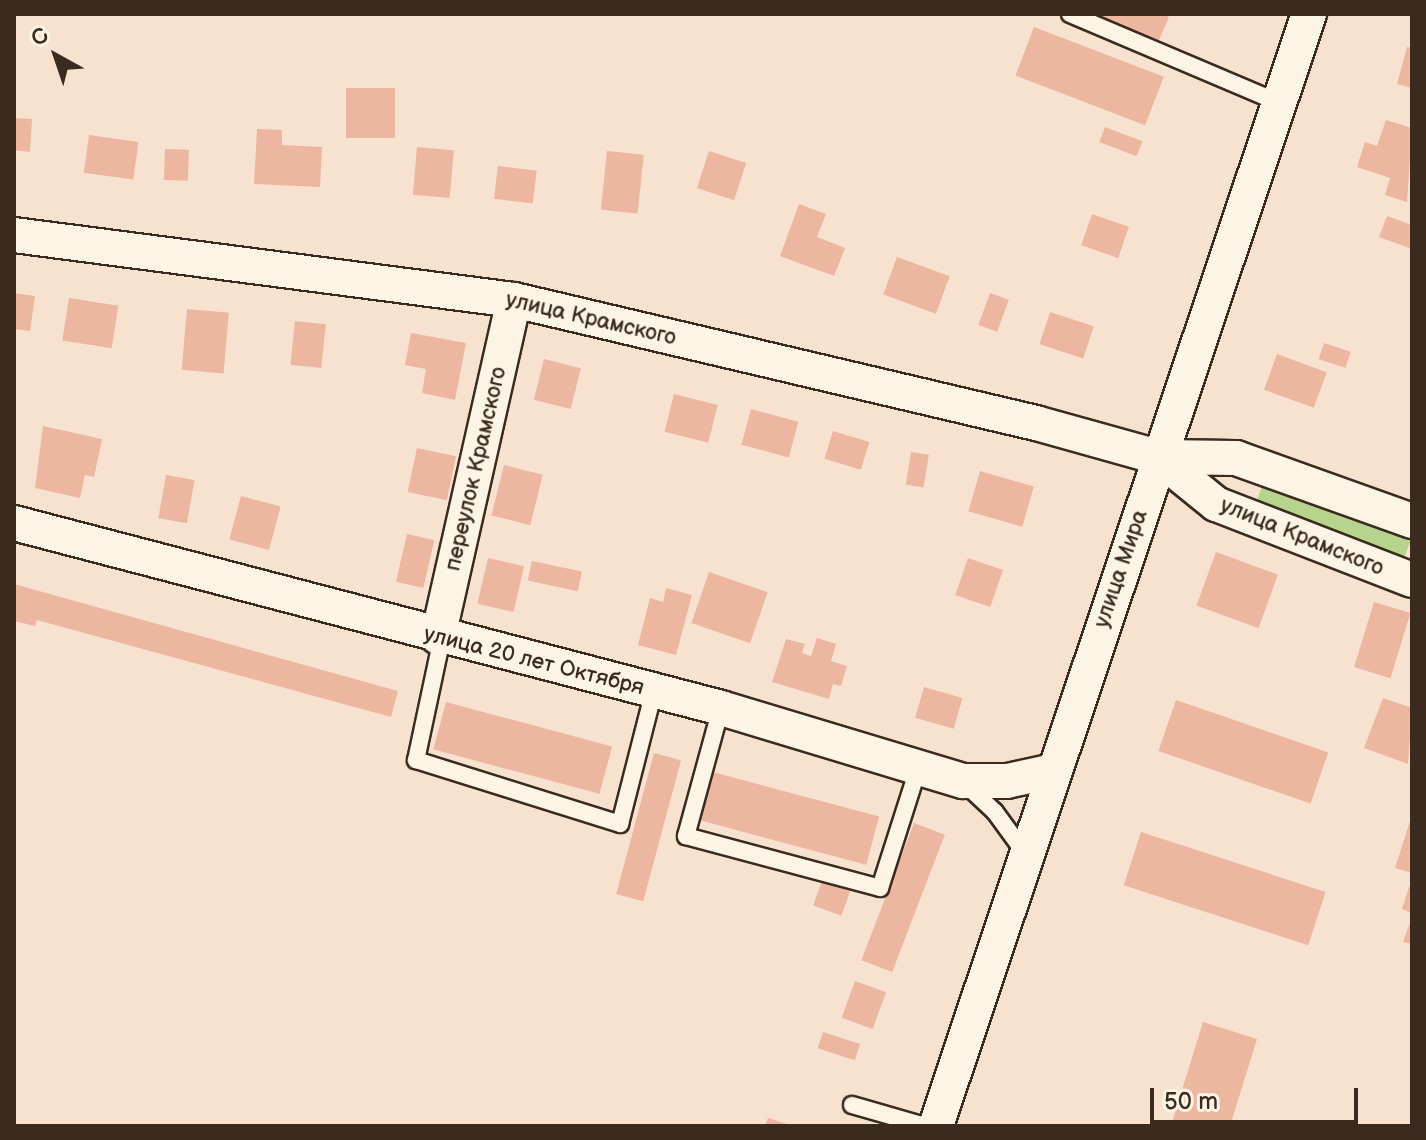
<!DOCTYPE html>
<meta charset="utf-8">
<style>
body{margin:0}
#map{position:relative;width:1426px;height:1140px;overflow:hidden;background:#f7e2d0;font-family:"Balsamiq Sans",sans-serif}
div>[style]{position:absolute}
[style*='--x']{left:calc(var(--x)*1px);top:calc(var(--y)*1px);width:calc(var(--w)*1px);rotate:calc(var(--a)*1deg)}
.green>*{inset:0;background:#b7d48c;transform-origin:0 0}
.building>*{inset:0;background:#ecb6a0;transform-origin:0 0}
.roads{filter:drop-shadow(2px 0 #3b2a1e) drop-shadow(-2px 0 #3b2a1e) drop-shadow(0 2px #3b2a1e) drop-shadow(0 -2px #3b2a1e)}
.lane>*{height:16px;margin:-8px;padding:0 8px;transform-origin:8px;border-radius:8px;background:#fcf5e5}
.street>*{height:34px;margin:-17px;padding:0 17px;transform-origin:17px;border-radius:17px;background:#fcf5e5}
span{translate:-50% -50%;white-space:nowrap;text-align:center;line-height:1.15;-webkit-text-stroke:7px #fcf5e5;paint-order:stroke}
.street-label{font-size:22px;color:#3b2a1e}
.frame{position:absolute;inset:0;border:16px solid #3b2a1e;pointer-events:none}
.north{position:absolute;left:16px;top:16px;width:80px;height:80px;-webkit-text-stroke:6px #fcf5e5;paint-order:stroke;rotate:320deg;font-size:22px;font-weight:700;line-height:32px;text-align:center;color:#3b2a1e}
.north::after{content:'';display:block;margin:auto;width:28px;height:36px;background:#3b2a1e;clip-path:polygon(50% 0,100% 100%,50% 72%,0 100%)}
.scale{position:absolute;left:1150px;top:1088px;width:208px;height:36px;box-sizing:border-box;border:4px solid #3b2a1e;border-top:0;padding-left:10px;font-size:24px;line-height:28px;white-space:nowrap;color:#3b2a1e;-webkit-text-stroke:6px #fcf5e5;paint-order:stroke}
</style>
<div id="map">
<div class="green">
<i style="left:1263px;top:484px;width:158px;height:24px;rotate:20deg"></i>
</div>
<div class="building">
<i style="clip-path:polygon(1094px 14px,1162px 14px,1169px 17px,1159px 40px)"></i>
<i style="left:1034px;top:27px;width:139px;height:52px;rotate:21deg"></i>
<i style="clip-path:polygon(1407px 47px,1412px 48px,1412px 88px,1397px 84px)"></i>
<i style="left:346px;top:88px;width:49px;height:50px"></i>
<i style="clip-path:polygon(14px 118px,32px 119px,30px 152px,14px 150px)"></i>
<i style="clip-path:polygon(1386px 120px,1412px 128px,1407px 202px,1385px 195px,1390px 178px,1357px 167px,1365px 142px,1377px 146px)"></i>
<i style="left:1105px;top:127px;width:40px;height:16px;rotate:21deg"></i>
<i style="clip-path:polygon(257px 129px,282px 130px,282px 145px,322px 147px,320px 187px,254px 184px)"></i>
<i style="left:89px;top:135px;width:50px;height:38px;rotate:8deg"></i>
<i style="left:417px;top:147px;width:37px;height:48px;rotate:5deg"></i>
<i style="left:165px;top:149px;width:24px;height:31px;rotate:2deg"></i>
<i style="left:607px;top:151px;width:37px;height:59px;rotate:6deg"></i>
<i style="left:709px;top:151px;width:39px;height:39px;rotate:18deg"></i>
<i style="left:498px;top:166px;width:39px;height:33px;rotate:7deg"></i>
<i style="clip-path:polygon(799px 204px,826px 214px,817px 237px,845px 248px,834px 276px,780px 256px)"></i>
<i style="left:1092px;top:214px;width:39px;height:33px;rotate:19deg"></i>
<i style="clip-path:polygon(1387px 216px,1412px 225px,1412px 249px,1379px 237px)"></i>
<i style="left:897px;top:257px;width:56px;height:40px;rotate:20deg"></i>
<i style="clip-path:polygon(14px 293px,35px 296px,30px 331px,14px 329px)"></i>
<i style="left:990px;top:293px;width:20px;height:34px;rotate:20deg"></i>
<i style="left:69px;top:298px;width:50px;height:43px;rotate:9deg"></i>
<i style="left:187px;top:309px;width:42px;height:61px;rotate:5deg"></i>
<i style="left:1050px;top:312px;width:46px;height:34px;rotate:18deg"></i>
<i style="left:295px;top:321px;width:31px;height:44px;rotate:6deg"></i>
<i style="clip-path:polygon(411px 333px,466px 343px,455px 400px,422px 393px,426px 369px,405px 365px)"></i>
<i style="left:1324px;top:343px;width:28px;height:17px;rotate:18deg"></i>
<i style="left:1277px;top:354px;width:53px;height:38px;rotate:20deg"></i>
<i style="left:544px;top:359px;width:38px;height:42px;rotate:14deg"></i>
<i style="left:674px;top:394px;width:45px;height:39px;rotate:14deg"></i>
<i style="left:751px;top:409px;width:49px;height:37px;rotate:15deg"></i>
<i style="clip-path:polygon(43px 426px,102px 439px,94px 477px,85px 475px,80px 498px,35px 488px)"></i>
<i style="left:833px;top:431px;width:38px;height:29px;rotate:17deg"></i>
<i style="left:417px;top:448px;width:40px;height:45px;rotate:12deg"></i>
<i style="left:911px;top:452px;width:18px;height:33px;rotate:9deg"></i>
<i style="left:504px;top:465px;width:40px;height:52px;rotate:14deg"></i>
<i style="left:980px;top:471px;width:56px;height:42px;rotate:16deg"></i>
<i style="left:166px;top:475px;width:29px;height:44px;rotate:10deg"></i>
<i style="left:241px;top:496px;width:41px;height:45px;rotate:15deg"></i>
<i style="left:407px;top:534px;width:28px;height:49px;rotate:13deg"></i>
<i style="left:1216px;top:552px;width:66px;height:57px;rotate:20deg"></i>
<i style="left:488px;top:558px;width:37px;height:47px;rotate:13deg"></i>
<i style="left:968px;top:558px;width:37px;height:39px;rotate:19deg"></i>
<i style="left:532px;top:561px;width:51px;height:20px;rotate:12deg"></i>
<i style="left:709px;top:572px;width:62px;height:54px;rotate:19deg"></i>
<i style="clip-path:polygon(14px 584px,398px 691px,391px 717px,37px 620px,35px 626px,14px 621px)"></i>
<i style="clip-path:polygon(666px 588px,692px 595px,676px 655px,638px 645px,650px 598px,663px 602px)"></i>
<i style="left:1374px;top:602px;width:38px;height:68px;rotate:17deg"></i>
<i style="clip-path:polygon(817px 638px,836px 644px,831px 661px,847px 666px,841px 686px,833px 684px,829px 699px,772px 682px,786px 639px,805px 644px,802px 653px,811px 656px)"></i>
<i style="left:924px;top:687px;width:40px;height:32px;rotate:16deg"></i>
<i style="clip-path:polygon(1383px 698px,1412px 708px,1408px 764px,1364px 748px)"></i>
<i style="left:1176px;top:700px;width:161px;height:54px;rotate:19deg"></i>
<i style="left:446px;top:702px;width:172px;height:49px;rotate:15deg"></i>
<i style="left:654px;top:753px;width:28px;height:146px;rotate:15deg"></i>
<i style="left:713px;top:772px;width:172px;height:50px;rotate:15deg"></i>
<i style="clip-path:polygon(1411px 818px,1412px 818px,1412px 873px,1395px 868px)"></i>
<i style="left:914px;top:823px;width:33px;height:147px;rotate:21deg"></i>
<i style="left:1141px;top:832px;width:194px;height:56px;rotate:18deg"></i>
<i style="left:822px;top:881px;width:30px;height:26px;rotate:20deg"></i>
<i style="clip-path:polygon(1411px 881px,1412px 881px,1412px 913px,1402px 909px)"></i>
<i style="clip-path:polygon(1412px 917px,1412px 944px,1403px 942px)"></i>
<i style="left:855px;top:981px;width:33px;height:39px;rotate:20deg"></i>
<i style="clip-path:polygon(1203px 1022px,1257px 1039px,1230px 1126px,1171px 1126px)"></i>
<i style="left:823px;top:1032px;width:39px;height:17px;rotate:18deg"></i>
<i style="clip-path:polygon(768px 1118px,790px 1125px,790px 1126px,765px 1126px)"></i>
</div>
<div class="roads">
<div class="lane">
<i style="--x:1070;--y:14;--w:228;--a:23"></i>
<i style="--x:442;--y:638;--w:125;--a:102"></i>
<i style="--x:416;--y:760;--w:214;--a:17.4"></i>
<i style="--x:620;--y:824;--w:137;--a:-75.7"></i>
<i style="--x:721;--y:708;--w:133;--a:105.3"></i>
<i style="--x:686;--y:836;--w:201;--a:15"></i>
<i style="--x:880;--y:888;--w:128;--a:-72.3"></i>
<i style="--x:964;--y:783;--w:42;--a:43.1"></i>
<i style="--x:995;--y:812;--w:51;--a:53.8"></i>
<i style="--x:852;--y:1105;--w:76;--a:16"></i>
</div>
<div class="street">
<i style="--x:14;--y:235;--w:504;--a:7.41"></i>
<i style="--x:514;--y:300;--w:536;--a:13.26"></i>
<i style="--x:1036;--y:423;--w:127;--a:15.6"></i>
<i style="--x:1158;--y:457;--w:78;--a:0.7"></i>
<i style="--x:1236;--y:458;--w:187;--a:19.7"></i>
<i style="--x:1158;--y:457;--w:75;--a:39"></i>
<i style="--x:1216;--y:504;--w:210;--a:21.2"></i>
<i style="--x:14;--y:523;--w:731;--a:14.66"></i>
<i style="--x:721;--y:708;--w:253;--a:16.8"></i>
<i style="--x:963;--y:781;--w:44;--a:0"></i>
<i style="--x:1007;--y:781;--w:47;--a:-12.3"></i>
<i style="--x:438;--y:637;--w:345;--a:-77.3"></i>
<i style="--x:936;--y:1126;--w:1173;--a:-71.46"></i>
</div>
</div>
<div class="street-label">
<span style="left:591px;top:319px;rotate:13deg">улица Крамского</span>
<span style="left:476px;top:469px;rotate:-77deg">переулок Крамского</span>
<span style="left:1302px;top:537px;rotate:22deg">улица Крамского</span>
<span style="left:1121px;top:569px;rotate:-71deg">улица Мира</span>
<span style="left:534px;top:661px;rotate:14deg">улица 20 лет Октября</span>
</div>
<div class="frame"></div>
<div class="north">С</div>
<div class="scale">50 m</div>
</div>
